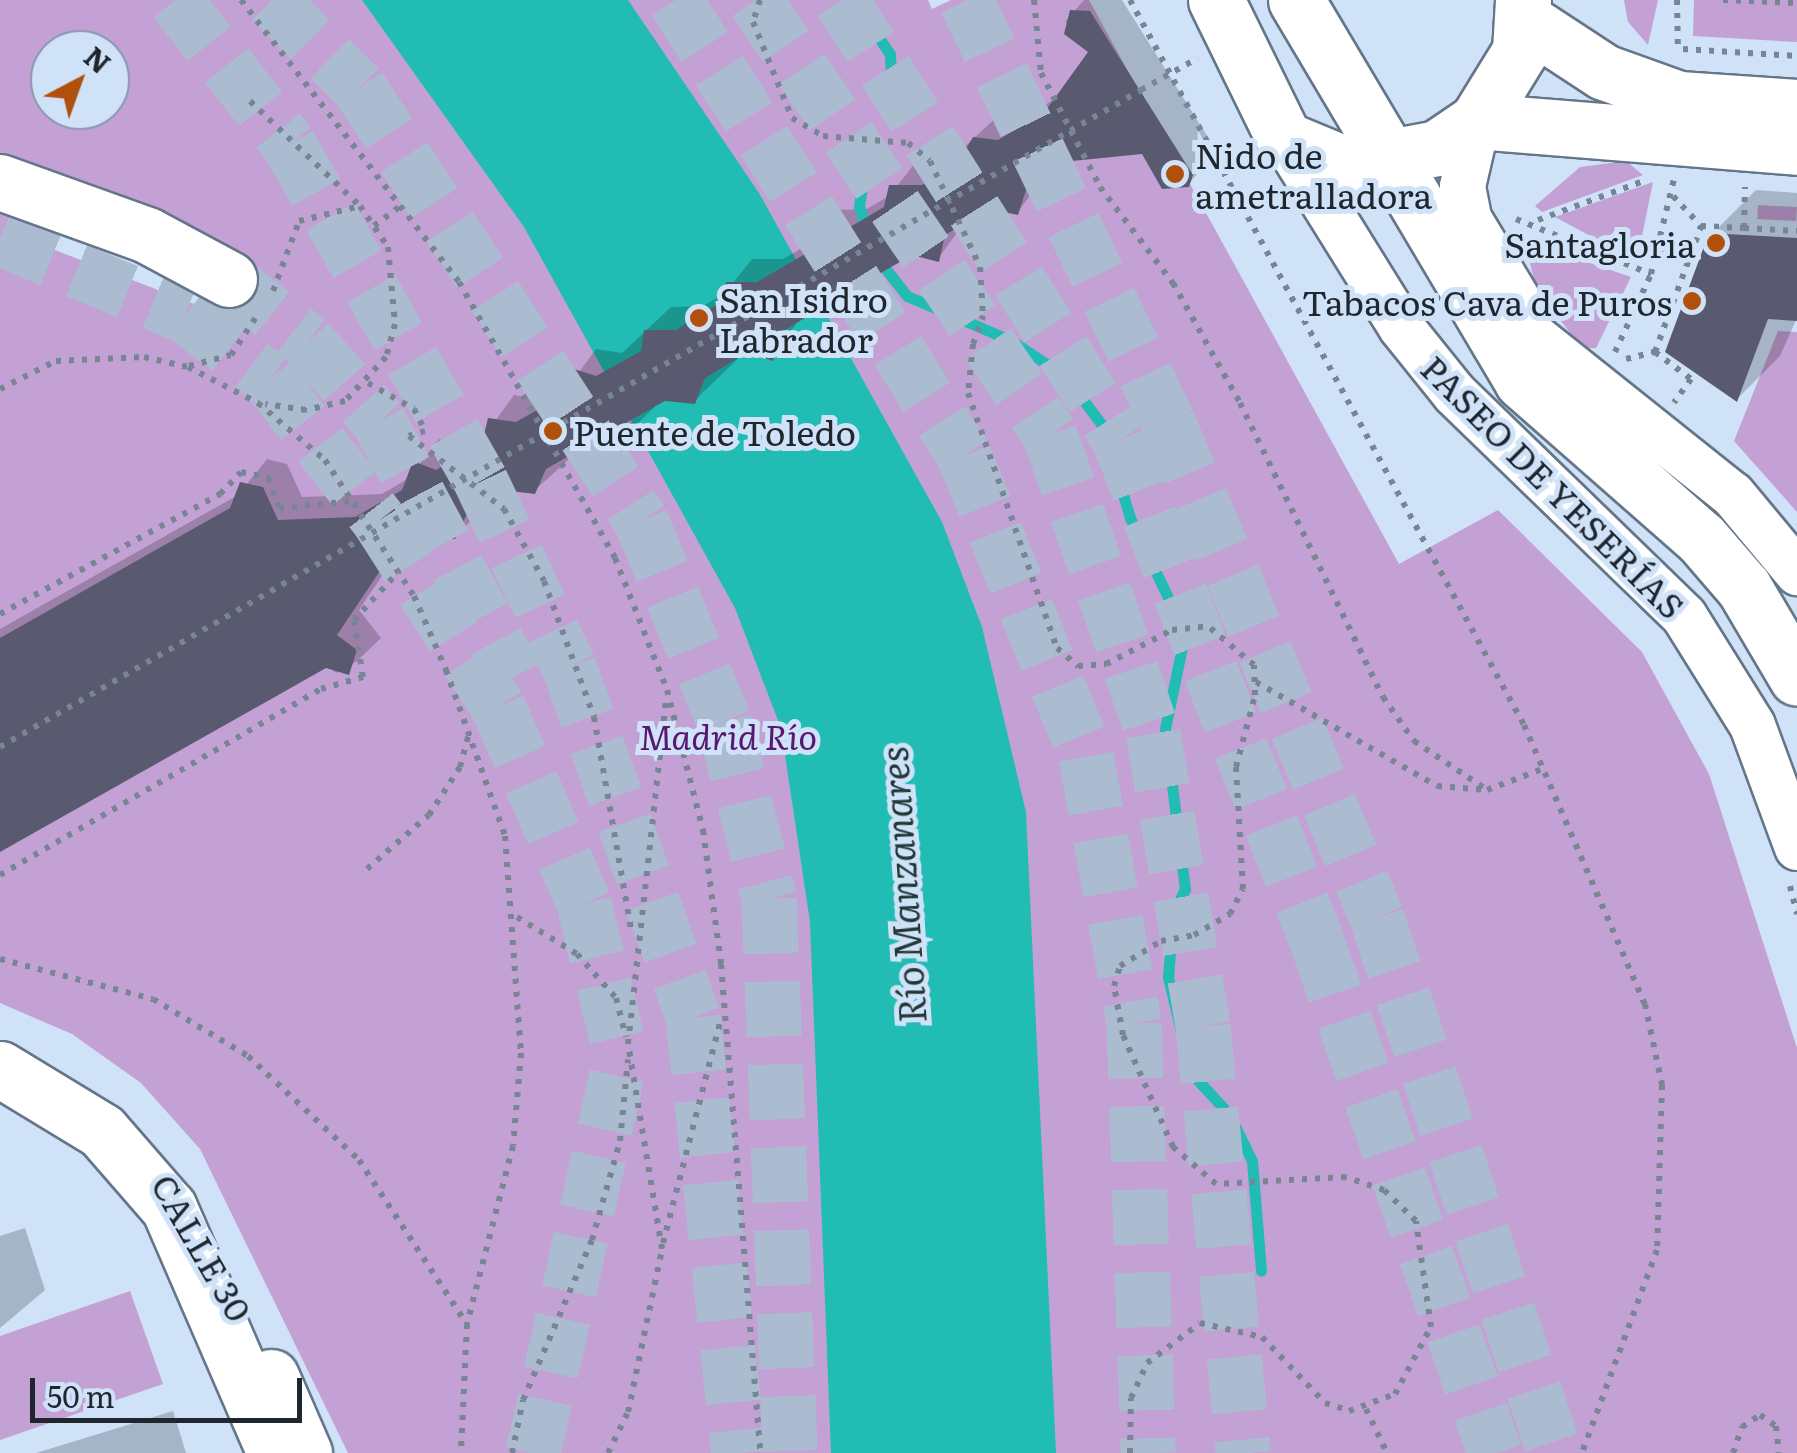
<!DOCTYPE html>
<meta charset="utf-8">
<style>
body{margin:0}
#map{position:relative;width:1797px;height:1453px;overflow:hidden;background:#cfe2f8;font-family:Literata,serif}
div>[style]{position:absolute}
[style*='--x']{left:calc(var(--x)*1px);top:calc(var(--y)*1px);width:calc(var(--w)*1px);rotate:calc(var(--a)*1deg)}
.green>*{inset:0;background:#c3a1d4;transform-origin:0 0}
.water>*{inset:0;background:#21bcb3}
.shadow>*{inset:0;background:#0003}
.stream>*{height:11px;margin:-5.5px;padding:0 5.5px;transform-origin:5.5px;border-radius:5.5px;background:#21bcb3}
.building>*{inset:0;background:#595a70}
.major-tunnel>*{height:55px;margin-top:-27.5px;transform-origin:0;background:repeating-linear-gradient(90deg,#acbcd0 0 55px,transparent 0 83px)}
.highway-tunnel>*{height:55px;margin-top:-27.5px;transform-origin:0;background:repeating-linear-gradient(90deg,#acbcd0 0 55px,transparent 0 83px)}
.path>*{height:6px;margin-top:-3px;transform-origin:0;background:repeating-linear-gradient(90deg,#788594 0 5px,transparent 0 13px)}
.roads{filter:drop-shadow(2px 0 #657689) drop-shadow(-2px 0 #657689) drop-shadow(0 2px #657689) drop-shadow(0 -2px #657689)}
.minor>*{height:45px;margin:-22.5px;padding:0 22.5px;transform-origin:22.5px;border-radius:22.5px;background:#fff}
.major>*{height:55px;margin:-27.5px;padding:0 27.5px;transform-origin:27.5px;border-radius:27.5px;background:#fff}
.highway>*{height:55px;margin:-27.5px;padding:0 27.5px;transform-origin:27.5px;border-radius:27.5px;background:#fff}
.path-bridge>*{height:6px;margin-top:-3px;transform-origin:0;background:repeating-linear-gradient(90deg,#788594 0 5px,transparent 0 13px)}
.dots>*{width:28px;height:28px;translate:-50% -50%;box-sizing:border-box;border:5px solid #cfe2f8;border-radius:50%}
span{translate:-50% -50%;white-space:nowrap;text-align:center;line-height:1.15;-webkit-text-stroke:10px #cfe2f8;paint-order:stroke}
.poi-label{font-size:35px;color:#1f262e}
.left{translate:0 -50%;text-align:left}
.right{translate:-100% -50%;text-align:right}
.street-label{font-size:35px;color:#1f262e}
.park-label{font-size:35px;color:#581872;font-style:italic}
.water-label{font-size:38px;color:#223937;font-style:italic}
.north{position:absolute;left:30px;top:30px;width:100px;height:100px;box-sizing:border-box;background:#cfe2f8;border:2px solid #8997a7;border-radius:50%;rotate:41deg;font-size:28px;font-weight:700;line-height:40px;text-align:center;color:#1f262e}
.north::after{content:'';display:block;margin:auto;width:35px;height:45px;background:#b0500c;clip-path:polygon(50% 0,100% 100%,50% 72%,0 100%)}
.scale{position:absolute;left:30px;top:1378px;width:272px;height:45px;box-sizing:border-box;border:5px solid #1f262e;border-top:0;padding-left:12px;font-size:30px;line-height:35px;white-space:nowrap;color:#1f262e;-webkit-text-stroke:8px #cfe2f8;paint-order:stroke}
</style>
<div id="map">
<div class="green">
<i style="clip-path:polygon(evenodd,0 0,928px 0,932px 9px,951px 0,1089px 0,1399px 564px,1498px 510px,1642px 652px,1709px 774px,1797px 1048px,1797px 1453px,348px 1453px,200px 1149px,141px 1083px,72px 1034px,0 1003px,0 202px,21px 208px,24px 238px,207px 309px,252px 262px,0 160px,0 0,50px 50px,110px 50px,110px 110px,50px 110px,50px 50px)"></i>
<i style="clip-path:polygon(1624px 0,1658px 0,1648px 45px,1628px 22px)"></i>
<i style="clip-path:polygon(1694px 0,1797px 0,1797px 42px,1693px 36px)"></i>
<i style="clip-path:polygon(1626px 161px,1643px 175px,1542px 212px,1535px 206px,1580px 167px)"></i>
<i style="clip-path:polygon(1653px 182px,1637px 261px,1555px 217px)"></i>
<i style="left:1758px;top:205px;width:39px;height:14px;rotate:3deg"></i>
<i style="clip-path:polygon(1525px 241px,1631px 277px,1596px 348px,1582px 348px,1536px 289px)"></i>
<i style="clip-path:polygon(1778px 331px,1797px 332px,1797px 512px,1734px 441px)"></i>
<i style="clip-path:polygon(130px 1291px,163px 1384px,0 1440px,0 1336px)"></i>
</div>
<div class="water">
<i style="clip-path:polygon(362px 0,628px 0,759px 193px,942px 522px,982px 627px,1026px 812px,1056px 1453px,831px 1453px,810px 922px,781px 728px,735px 608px,524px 227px)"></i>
</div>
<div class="shadow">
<i style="clip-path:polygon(1084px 0,1122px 0,1216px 150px,1188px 185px,1144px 151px,1071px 159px,1047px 173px,1017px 213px,989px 207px,966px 220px,938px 259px,911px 252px,885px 268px,858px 306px,832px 299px,801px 317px,772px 358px,748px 349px,694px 401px,664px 398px,616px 444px,589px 441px,534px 491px,509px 488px,454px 536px,429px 535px,396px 555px,359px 610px,381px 638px,356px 662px,336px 673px,326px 665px,0 850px,0 629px,238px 495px,267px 459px,287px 464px,302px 497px,382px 494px,409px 478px,439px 439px,462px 447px,487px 432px,514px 395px,542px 400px,570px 384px,596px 349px,622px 353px,671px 307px,703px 306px,725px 293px,752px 259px,783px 259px,809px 244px,834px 210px,867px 209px,889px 196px,916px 162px,948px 162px,1000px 114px,1025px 117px,1058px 97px,1091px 51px,1065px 22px)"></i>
<i style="clip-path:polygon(1756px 190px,1797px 193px,1797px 318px,1780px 356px,1737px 399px,1712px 234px)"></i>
<i style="clip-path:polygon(25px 1228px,45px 1290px,0 1328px,0 1236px)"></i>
<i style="clip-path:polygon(173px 1411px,186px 1453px,36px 1453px)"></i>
</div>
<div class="stream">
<i style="--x:853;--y:0;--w:65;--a:55.6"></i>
<i style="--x:890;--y:54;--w:53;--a:87.8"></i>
<i style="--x:867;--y:154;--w:53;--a:98.7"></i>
<i style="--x:859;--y:206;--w:28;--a:72"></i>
<i style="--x:878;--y:259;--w:47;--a:51.9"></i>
<i style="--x:907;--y:296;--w:112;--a:23.1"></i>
<i style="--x:1010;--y:340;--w:66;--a:33.2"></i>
<i style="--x:1065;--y:376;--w:61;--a:52.9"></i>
<i style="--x:1102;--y:425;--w:97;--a:73.2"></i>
<i style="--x:1130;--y:518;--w:127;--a:64.4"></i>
<i style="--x:1185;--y:633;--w:98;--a:101.8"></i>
<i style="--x:1165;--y:729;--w:161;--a:82.9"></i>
<i style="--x:1185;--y:889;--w:28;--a:116"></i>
<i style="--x:1173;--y:914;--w:63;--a:94.5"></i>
<i style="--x:1168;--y:977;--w:99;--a:76.5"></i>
<i style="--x:1191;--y:1073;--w:56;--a:47.2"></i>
<i style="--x:1229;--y:1114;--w:52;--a:63.9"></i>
<i style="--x:1252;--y:1161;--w:110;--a:85.3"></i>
</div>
<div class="building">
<i style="clip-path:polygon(1070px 10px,1090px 11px,1193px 175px,1189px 187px,1162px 189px,1142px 154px,1072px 161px,1027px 187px,1018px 215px,990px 209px,945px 235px,939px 262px,912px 255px,865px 282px,858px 309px,832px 302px,781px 332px,773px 361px,748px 352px,705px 378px,695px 404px,665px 401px,627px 422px,617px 446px,590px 444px,546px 469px,535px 494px,510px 491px,466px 516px,455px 539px,430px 538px,384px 565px,337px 635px,357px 650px,349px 675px,326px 668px,0 852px,0 638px,230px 508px,240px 482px,263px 487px,278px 520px,355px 517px,402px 490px,413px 461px,436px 470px,482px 443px,488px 418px,516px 422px,565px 394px,574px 369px,596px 376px,641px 351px,644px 330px,676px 330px,720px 303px,726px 282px,757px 282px,805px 254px,808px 233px,840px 233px,884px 207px,889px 185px,922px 185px,957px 164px,973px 137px,998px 140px,1044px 113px,1088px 52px,1064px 34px)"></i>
<i style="clip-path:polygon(1709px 233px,1797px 238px,1797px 321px,1768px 319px,1737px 402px,1665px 352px)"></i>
</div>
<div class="major-tunnel">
<i style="--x:841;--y:0;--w:520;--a:57.66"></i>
<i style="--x:1119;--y:439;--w:540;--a:68.47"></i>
<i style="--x:1317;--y:941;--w:542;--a:70.83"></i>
<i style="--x:533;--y:1453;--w:408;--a:-77.5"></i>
</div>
<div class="highway-tunnel">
<i style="--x:175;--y:0;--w:184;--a:51.6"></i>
<i style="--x:289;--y:144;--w:388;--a:60.3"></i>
<i style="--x:481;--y:481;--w:205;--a:64.6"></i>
<i style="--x:569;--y:666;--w:372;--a:70.5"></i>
<i style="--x:693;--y:1017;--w:438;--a:84"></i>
<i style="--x:271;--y:0;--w:124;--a:44.7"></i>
<i style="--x:359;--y:87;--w:517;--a:56.93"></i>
<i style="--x:641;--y:520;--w:217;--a:67.6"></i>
<i style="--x:724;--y:721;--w:183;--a:75.7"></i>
<i style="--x:769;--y:898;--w:555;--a:87.83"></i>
<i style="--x:675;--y:0;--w:539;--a:57.58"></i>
<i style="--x:964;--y:455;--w:325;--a:67.9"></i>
<i style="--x:1086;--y:756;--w:271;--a:79.8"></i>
<i style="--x:1134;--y:1023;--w:430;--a:88.1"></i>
<i style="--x:755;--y:0;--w:525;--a:55.8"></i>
<i style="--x:1050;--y:434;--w:316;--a:71"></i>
<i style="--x:1153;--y:733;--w:297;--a:80.3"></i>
<i style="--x:1203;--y:1026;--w:429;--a:84.6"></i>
<i style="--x:966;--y:0;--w:468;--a:64.4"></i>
<i style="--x:1168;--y:422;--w:537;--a:67.11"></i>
<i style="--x:1377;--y:917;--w:565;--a:71.63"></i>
<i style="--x:0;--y:238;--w:200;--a:22.6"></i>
<i style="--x:185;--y:315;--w:106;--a:37.3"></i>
<i style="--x:269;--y:379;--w:179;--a:52"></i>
<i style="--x:379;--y:520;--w:221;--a:57.4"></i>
<i style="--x:498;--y:706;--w:215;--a:66.4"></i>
<i style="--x:584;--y:903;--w:156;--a:76.3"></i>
<i style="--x:229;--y:279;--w:100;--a:38.1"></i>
<i style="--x:308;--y:341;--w:107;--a:48.4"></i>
<i style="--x:379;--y:421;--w:289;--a:61.9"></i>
</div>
<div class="path">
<i style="--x:241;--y:0;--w:356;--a:52.3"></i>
<i style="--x:459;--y:282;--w:317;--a:60.5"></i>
<i style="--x:615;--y:558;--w:142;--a:68.5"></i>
<i style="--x:667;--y:690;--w:145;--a:75.6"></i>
<i style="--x:703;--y:830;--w:135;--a:82.3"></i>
<i style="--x:721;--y:964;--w:491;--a:85.4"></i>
<i style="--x:760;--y:0;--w:23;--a:108"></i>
<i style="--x:753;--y:22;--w:104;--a:67.9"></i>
<i style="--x:792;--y:118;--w:36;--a:30"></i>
<i style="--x:823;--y:136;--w:85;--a:4.7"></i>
<i style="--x:908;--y:143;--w:28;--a:39"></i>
<i style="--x:930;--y:161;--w:117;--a:64.7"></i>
<i style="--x:980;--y:267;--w:49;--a:86.5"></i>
<i style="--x:1034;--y:0;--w:73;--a:84.5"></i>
<i style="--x:1041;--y:73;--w:128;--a:62.6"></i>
<i style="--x:1100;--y:187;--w:121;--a:52.8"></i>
<i style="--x:1173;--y:283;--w:137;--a:60.8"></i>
<i style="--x:1240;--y:403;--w:327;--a:64.1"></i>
<i style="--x:1383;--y:697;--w:54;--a:54.8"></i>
<i style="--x:1414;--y:741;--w:88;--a:33.9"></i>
<i style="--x:1130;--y:0;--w:825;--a:61.48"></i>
<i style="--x:1524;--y:725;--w:304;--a:66.6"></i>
<i style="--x:1645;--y:1004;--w:83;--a:78.1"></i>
<i style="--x:1662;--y:1085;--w:165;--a:91.7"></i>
<i style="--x:1657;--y:1250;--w:216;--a:110.3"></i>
<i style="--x:1677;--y:0;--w:52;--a:88.9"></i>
<i style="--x:1723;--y:0;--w:74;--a:2.3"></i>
<i style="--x:1683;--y:49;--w:114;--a:3.5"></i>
<i style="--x:1141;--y:90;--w:65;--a:-29.3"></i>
<i style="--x:250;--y:101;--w:152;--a:43.7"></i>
<i style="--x:360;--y:206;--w:50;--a:55.7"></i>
<i style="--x:388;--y:247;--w:77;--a:84.8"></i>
<i style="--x:395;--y:324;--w:34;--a:105"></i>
<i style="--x:386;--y:357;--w:60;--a:133"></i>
<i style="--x:345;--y:401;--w:40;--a:167"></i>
<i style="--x:306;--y:410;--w:41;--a:-171.7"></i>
<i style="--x:1673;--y:196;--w:41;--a:47"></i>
<i style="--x:1516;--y:219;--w:146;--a:22.2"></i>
<i style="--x:1651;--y:274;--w:98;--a:-76.4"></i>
<i style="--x:1538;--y:220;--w:110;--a:-20.3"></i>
<i style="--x:374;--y:226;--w:38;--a:-37"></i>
<i style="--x:1744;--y:228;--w:53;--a:3.2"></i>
<i style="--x:1659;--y:252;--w:30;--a:17"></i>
<i style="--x:273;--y:291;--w:75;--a:-69.6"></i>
<i style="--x:299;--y:221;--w:63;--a:-13.8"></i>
<i style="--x:1641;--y:297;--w:32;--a:18"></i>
<i style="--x:973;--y:344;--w:49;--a:95.8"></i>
<i style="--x:968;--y:393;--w:270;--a:70.8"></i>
<i style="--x:1057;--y:648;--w:28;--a:41"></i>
<i style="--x:1078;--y:666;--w:28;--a:-4"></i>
<i style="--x:1106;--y:664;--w:74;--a:-27.3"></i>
<i style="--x:1615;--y:352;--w:86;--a:-65.2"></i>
<i style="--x:1655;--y:352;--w:134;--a:-69.9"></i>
<i style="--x:1701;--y:226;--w:43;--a:2.7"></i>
<i style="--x:1744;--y:228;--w:41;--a:-88.6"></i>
<i style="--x:1655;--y:352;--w:45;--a:36.9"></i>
<i style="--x:1691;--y:379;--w:29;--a:126"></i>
<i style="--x:1626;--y:359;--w:30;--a:-14"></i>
<i style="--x:189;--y:366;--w:43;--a:-14.7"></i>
<i style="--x:231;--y:355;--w:49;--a:-56.6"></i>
<i style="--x:368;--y:383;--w:53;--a:29.5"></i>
<i style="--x:414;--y:409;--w:25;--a:63"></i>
<i style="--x:425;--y:431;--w:17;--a:163"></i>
<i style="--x:409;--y:436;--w:120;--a:37.5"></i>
<i style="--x:504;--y:509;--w:82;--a:60.9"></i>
<i style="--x:544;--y:581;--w:145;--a:69.8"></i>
<i style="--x:594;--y:717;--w:220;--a:80.1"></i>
<i style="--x:0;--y:389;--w:63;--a:-26.6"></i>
<i style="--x:56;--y:361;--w:88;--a:-2.6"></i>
<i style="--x:144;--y:357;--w:45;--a:12.8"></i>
<i style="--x:188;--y:367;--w:79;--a:27.2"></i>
<i style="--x:258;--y:403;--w:88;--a:40.4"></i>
<i style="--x:325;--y:460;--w:163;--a:56.8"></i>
<i style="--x:414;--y:596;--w:81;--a:66.6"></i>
<i style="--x:446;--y:670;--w:176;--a:70.4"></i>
<i style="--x:505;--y:836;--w:218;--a:85.8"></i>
<i style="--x:521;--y:1053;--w:93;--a:94.9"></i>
<i style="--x:513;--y:1146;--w:184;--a:104.5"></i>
<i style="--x:467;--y:1324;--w:129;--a:92.7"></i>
<i style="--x:0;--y:614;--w:251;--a:-28.6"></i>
<i style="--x:220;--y:494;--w:30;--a:-46"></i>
<i style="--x:241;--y:472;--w:29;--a:12"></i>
<i style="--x:269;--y:478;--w:32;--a:72"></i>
<i style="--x:279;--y:508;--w:73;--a:-5.5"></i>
<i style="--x:1256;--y:682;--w:209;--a:29.9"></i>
<i style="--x:1437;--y:786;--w:50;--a:4.6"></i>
<i style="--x:1487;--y:790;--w:62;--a:-20.8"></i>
<i style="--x:367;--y:869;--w:82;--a:-41.1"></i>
<i style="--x:429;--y:815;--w:57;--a:-57.1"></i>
<i style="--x:460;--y:767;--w:39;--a:-75"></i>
<i style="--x:0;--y:875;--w:371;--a:-30.1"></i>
<i style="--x:321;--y:689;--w:44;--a:-15.9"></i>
<i style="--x:363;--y:677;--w:58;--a:-99"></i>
<i style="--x:354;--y:620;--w:67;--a:-47.4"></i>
<i style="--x:1790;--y:886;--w:29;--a:76"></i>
<i style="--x:517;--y:917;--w:70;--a:31.7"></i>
<i style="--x:577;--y:954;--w:59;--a:48.4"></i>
<i style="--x:616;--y:998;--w:40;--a:75.6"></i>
<i style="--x:1194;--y:935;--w:42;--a:-30.3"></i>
<i style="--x:1230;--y:914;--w:28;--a:-63"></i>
<i style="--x:1243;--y:889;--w:122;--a:-93.3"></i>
<i style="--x:1236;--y:767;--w:74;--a:-75.2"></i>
<i style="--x:1255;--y:695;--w:30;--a:-92"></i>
<i style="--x:1254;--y:665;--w:60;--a:-139.7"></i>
<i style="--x:0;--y:959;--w:158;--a:14.7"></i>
<i style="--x:153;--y:999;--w:111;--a:31"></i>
<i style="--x:248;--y:1056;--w:152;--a:43.1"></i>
<i style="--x:359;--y:1160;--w:195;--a:56.7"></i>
<i style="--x:663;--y:1243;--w:232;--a:-75.5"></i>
<i style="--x:1366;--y:1409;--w:49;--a:64.5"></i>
<i style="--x:512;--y:1453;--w:54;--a:-78.3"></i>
<i style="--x:523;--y:1400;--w:174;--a:-66.7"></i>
<i style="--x:592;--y:1240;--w:103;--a:-74.2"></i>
<i style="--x:620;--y:1141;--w:82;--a:-84.4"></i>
<i style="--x:608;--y:1453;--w:46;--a:-64"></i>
<i style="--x:628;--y:1412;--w:167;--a:-78.2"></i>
<i style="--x:662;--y:1249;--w:208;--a:-99.4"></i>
<i style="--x:628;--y:1044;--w:348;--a:-83.7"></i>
<i style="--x:1130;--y:1453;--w:55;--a:-89"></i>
<i style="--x:1131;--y:1398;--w:38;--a:-65"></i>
<i style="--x:1147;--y:1363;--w:66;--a:-37"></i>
<i style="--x:1200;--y:1323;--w:64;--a:12.7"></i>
<i style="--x:1262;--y:1337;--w:91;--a:46.3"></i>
<i style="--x:1325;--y:1403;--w:25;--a:18"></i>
<i style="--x:1349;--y:1411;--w:49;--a:-20.3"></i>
<i style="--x:1395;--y:1394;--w:76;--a:-61.8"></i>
<i style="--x:1431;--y:1327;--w:107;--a:-98.1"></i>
<i style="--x:1416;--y:1221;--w:45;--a:-135.9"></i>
<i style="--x:1384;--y:1190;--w:40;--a:-161.1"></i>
<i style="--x:1346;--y:1177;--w:130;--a:176.9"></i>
<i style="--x:1216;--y:1184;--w:57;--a:-139.3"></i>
<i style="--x:1173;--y:1147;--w:123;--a:-114.1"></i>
<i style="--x:1123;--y:1035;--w:50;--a:-100.4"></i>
<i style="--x:1114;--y:986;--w:21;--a:-73"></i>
<i style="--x:1120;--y:966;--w:48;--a:-31.4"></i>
<i style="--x:1733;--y:1453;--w:28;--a:-71"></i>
<i style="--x:1742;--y:1427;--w:22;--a:-34"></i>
<i style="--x:1760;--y:1415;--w:19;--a:35"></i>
<i style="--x:1776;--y:1426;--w:27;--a:84"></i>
</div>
<div class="roads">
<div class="minor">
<i style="--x:1477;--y:121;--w:67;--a:103"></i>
<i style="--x:1462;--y:186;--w:33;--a:79"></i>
<i style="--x:1468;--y:218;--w:110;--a:58.8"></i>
<i style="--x:1284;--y:139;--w:221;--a:58.1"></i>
<i style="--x:1401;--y:327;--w:85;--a:51.2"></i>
<i style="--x:1454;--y:393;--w:320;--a:44.1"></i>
<i style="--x:1684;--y:616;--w:128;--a:58"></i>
<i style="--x:1752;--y:725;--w:130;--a:69.8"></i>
<i style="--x:1466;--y:282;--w:340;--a:38.6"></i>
<i style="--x:1732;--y:494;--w:102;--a:50.2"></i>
</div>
<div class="major">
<i style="--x:1216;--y:0;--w:155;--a:63.9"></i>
<i style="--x:1284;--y:139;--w:68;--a:22.4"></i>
<i style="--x:1347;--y:165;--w:92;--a:-10.7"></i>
<i style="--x:1437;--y:148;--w:48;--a:-34"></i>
<i style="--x:1477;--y:121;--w:82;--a:-58.4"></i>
<i style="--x:1520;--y:51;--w:51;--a:-86.6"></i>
<i style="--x:1296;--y:0;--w:443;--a:59.3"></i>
<i style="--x:1522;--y:381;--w:238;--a:41.3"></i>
<i style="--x:1701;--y:538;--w:66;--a:49.3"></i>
<i style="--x:1744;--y:588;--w:104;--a:59.5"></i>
<i style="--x:1526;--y:21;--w:93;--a:33.2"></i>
<i style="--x:1604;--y:72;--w:80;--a:19.8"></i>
<i style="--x:1679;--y:99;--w:118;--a:3.9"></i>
<i style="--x:1477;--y:121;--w:321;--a:4.6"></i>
<i style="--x:271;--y:1377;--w:83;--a:66.5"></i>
</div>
<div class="highway">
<i style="--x:0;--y:182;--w:156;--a:19.8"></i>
<i style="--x:147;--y:235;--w:93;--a:28.2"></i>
<i style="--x:0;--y:1069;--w:119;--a:31.3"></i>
<i style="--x:102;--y:1131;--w:102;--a:49"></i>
<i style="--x:169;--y:1208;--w:267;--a:66.6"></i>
</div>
</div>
<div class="path-bridge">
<i style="--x:973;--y:344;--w:30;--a:-70"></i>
<i style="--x:1172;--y:630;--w:36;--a:-6"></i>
<i style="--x:0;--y:747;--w:1317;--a:-29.93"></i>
<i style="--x:1161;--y:941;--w:34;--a:-10"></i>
</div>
<div class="dots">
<i style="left:1175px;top:174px;background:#b0500c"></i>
<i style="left:1716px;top:243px;background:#b0500c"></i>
<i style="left:1692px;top:301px;background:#b0500c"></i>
<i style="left:699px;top:318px;background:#b0500c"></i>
<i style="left:553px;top:431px;background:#b0500c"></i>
</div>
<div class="poi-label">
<span class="left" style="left:1195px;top:174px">Nido de<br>ametralladora</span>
<span class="right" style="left:1696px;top:243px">Santagloria</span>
<span class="left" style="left:719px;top:318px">San Isidro<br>Labrador</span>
<span class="right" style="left:1672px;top:301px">Tabacos Cava de Puros</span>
<span class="left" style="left:573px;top:431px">Puente de Toledo</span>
</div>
<div class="street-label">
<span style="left:1554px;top:486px;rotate:45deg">PASEO DE YESERÍAS</span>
<span style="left:203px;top:1247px;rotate:60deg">CALLE 30</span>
</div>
<div class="park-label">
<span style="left:728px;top:735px">Madrid Río</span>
</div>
<div class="water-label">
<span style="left:901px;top:885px;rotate:-94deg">Río Manzanares</span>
</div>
<div class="north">N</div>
<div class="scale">50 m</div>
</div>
